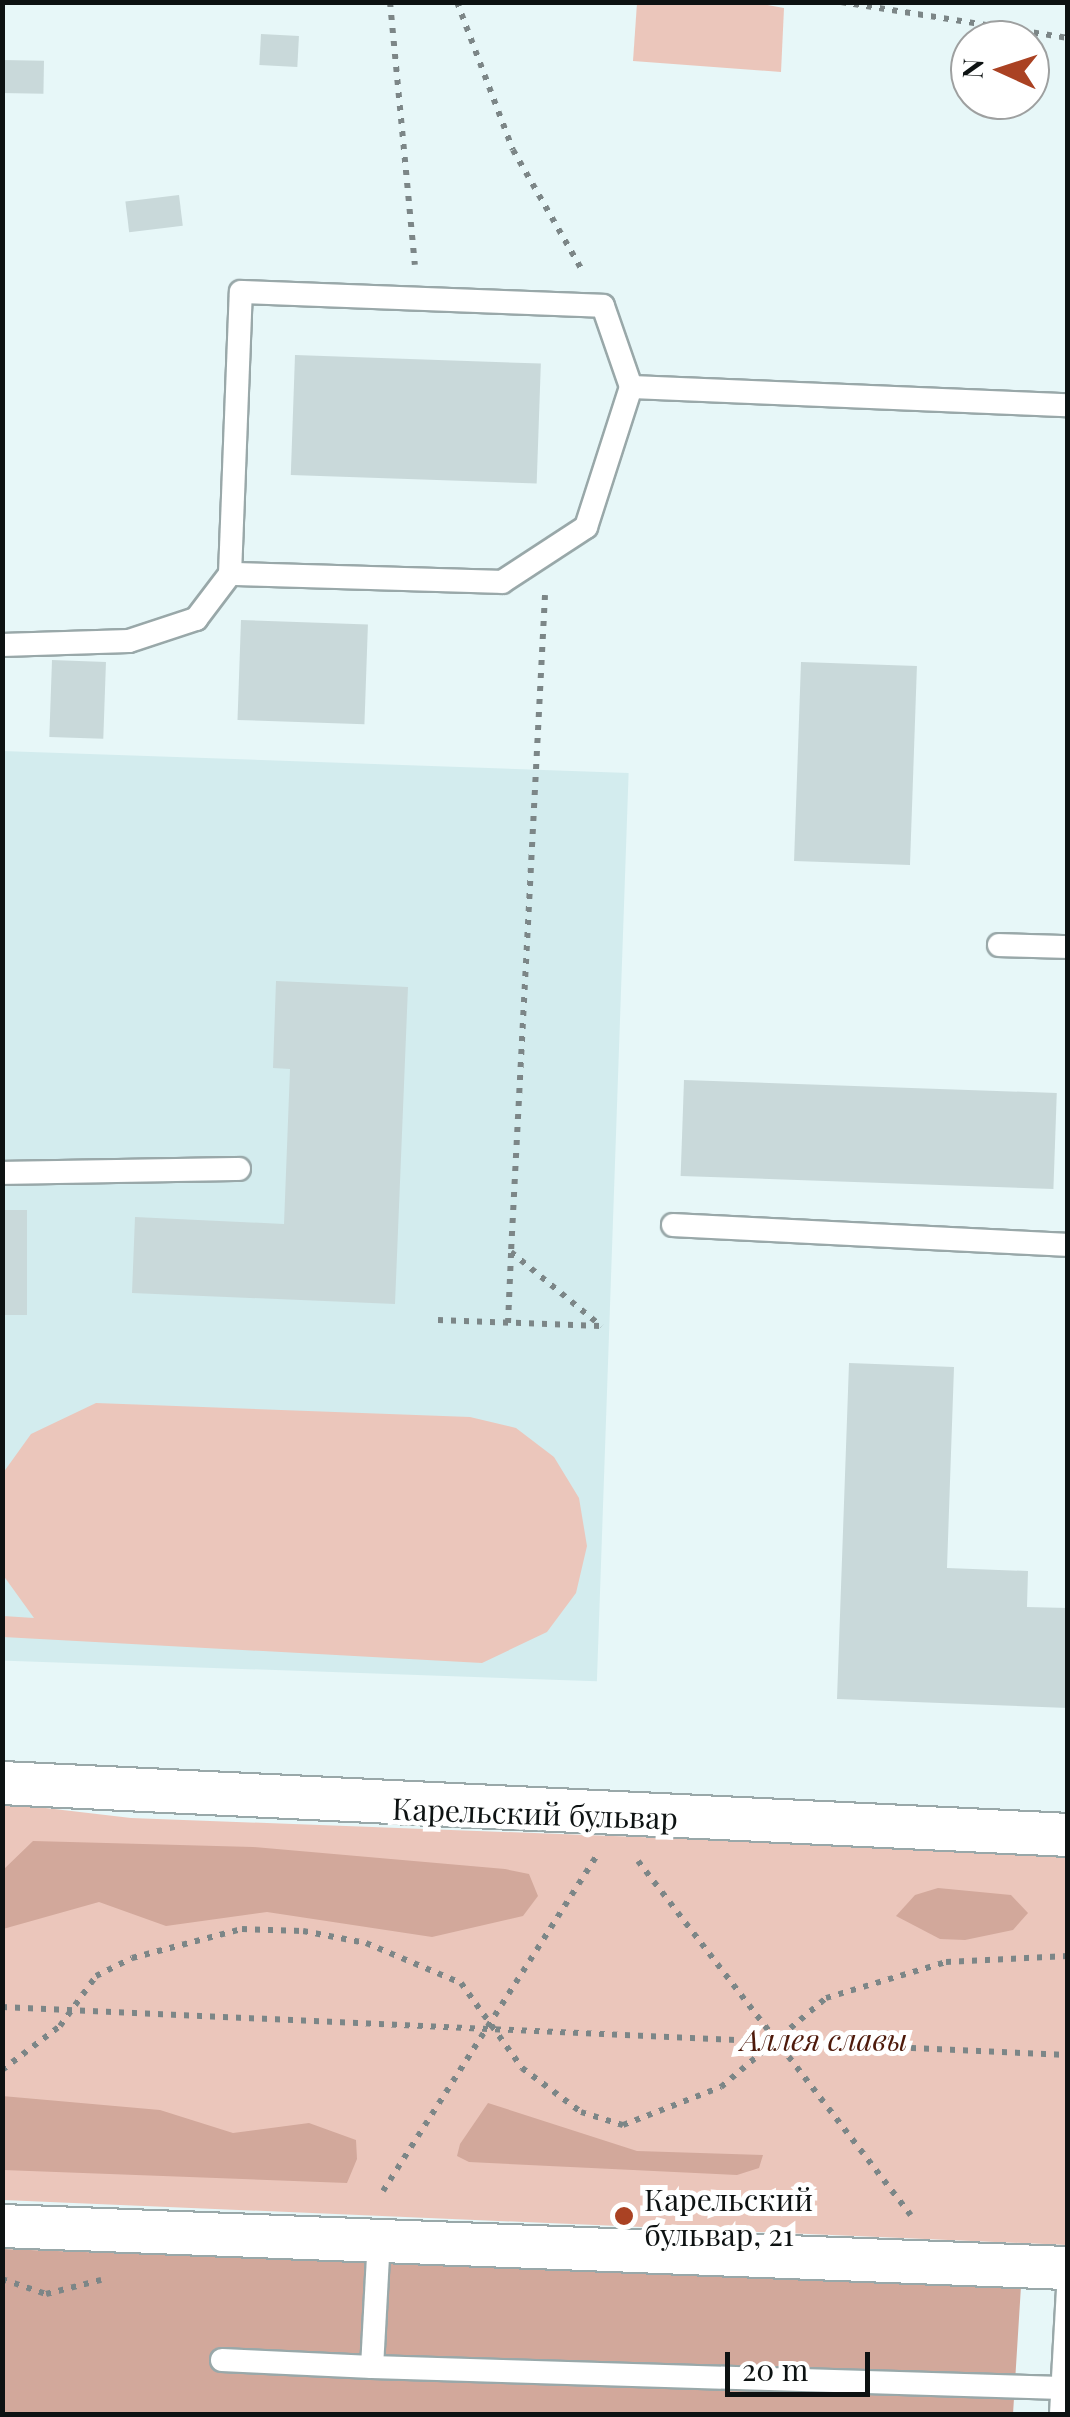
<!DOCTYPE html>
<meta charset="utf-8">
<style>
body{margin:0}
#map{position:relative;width:1070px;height:2417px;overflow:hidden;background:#e7f7f8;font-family:"Playfair Display",serif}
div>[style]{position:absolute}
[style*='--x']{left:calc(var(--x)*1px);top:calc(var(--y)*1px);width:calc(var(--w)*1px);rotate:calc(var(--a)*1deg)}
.built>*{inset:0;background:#d3ecee;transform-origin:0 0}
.green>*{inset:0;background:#ebc6bb}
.forest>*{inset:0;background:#d2a89b}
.building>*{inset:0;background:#c9d9da;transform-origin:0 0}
.path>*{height:6px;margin-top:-3px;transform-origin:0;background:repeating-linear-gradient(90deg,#7c8687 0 5px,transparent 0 13px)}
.roads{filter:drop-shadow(2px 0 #99a8a9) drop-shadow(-2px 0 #99a8a9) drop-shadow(0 2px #99a8a9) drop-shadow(0 -2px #99a8a9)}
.service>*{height:22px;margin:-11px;padding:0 11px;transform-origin:11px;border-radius:11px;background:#fff}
.minor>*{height:42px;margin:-21px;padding:0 21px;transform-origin:21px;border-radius:21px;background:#fff}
.dots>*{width:28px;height:28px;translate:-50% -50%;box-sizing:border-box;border:5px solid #fff;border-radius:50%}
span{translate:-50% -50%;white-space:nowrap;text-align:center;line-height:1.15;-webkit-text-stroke:10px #fff;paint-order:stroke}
.street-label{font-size:30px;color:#0d1212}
.park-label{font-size:30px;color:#4e1a0b;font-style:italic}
.poi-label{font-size:30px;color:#0d1212}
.left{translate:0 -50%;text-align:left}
.frame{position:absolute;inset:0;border:5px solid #0d1212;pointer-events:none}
.north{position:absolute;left:950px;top:20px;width:100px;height:100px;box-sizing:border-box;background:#fff;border:2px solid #9ea0a0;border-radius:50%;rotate:273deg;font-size:28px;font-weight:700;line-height:40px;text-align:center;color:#0d1212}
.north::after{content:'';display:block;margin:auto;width:35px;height:45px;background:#aa4223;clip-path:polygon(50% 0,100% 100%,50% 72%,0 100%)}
.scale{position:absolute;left:725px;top:2352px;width:145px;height:45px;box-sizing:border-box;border:5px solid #0d1212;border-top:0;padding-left:12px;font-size:30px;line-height:35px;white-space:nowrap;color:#0d1212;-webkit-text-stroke:8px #fff;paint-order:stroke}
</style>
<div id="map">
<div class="built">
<i style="left:2px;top:751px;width:627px;height:909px;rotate:2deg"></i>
</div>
<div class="green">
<i style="clip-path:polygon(750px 2px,784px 8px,781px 72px,633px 61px,637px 3px)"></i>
<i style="clip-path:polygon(96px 1403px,470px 1417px,516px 1428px,554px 1457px,579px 1498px,587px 1546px,576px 1593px,547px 1632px,482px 1663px,3px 1637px,3px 1616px,34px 1618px,3px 1575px,3px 1473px,31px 1434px)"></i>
<i style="clip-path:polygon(3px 1803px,131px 1818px,1067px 1853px,1067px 2245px,3px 2200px)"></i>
</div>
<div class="forest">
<i style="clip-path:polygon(33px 1841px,253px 1847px,505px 1869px,529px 1874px,538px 1896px,523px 1916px,432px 1937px,267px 1912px,166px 1926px,99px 1902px,3px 1929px,3px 1870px)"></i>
<i style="clip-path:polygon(938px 1888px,1011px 1895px,1028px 1913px,1013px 1930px,965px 1940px,940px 1939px,896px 1916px,915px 1895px)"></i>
<i style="clip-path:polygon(2px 2096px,160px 2110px,233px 2133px,309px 2123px,356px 2140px,357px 2159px,347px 2183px,3px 2170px)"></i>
<i style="clip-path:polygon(488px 2103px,637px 2151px,763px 2155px,759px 2168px,737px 2175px,469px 2162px,457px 2156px,460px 2144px)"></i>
<i style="clip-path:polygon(3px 2249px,1021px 2286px,1013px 2414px,3px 2414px)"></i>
</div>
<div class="building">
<i style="left:261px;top:34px;width:38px;height:31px;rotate:3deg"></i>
<i style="left:2px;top:60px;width:42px;height:33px;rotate:1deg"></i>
<i style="left:179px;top:195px;width:31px;height:54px;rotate:83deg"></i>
<i style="left:295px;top:355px;width:246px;height:120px;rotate:2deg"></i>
<i style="left:241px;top:620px;width:127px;height:100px;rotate:2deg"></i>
<i style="left:52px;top:660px;width:54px;height:77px;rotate:2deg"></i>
<i style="left:801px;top:662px;width:116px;height:199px;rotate:2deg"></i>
<i style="clip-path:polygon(276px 981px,408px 987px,395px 1304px,132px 1293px,135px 1217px,284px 1224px,290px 1069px,273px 1068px)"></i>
<i style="left:684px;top:1080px;width:373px;height:96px;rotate:2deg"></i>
<i style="left:2px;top:1210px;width:25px;height:105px"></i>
<i style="clip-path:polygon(849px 1363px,954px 1367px,947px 1568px,1028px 1571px,1027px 1607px,1068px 1608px,1068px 1708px,837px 1699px)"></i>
</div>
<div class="path">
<i style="--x:390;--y:2;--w:264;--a:84.6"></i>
<i style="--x:457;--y:2;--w:158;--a:69.3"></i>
<i style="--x:513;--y:150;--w:138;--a:60.1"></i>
<i style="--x:841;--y:2;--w:230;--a:9"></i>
<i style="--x:545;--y:595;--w:658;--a:92.96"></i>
<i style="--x:511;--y:1252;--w:117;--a:39.4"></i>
<i style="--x:438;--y:1320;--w:162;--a:2.1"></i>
<i style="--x:508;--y:1323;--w:70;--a:-87.5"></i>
<i style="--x:638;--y:1861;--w:447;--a:52.4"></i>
<i style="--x:2;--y:2007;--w:1067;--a:2.58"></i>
<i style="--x:2;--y:2070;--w:73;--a:-37.2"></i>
<i style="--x:60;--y:2026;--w:62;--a:-54.2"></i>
<i style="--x:96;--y:1976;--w:40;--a:-26.6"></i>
<i style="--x:132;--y:1958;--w:114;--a:-14.8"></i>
<i style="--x:242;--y:1929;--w:61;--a:1.9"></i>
<i style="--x:303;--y:1931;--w:64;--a:10.8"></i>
<i style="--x:366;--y:1943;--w:103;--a:22.8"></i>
<i style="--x:461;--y:1983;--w:105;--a:54.3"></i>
<i style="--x:522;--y:2068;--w:74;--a:36.7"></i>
<i style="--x:581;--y:2112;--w:44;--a:17.2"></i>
<i style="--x:623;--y:2125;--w:105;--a:-21.2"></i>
<i style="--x:721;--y:2087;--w:138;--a:-40.3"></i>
<i style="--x:826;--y:1998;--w:125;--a:-16.7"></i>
<i style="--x:946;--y:1962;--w:122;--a:-2.8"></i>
<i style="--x:383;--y:2191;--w:398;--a:-57.5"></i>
<i style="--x:2;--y:2279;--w:46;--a:18.8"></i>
<i style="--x:46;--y:2294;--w:57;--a:-14.3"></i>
</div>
<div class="roads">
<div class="service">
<i style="--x:241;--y:292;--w:362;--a:2.2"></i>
<i style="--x:603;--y:306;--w:86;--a:70.9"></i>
<i style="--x:631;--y:387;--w:147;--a:107.8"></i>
<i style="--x:586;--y:527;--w:100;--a:146.8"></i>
<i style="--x:502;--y:582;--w:272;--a:-178.3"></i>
<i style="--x:230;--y:574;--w:282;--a:-87.8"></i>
<i style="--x:631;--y:387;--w:437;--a:2.4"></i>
<i style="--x:2;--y:645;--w:127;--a:-1.8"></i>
<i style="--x:129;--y:641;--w:71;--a:-18.2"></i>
<i style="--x:196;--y:619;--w:56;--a:-52.9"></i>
<i style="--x:999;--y:945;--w:69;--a:1.7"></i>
<i style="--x:2;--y:1173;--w:237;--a:-1"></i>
<i style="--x:673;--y:1225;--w:396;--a:2.9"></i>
<i style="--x:379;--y:2238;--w:129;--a:93.1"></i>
<i style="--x:372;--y:2367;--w:690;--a:1.74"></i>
<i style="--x:222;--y:2360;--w:150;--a:2.7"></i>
<i style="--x:1061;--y:2414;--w:124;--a:-86.8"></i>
</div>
<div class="minor">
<i style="--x:2;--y:1783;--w:1067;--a:2.79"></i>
<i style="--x:2;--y:2226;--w:1067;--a:2.26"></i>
</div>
</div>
<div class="dots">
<i style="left:624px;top:2216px;background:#aa4223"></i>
</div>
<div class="street-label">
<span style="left:535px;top:1813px;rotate:2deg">Карельский бульвар</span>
</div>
<div class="park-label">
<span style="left:824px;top:2039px">Аллея славы</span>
</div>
<div class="poi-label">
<span class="left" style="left:644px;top:2216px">Карельский<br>бульвар, 21</span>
</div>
<div class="frame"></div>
<div class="north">N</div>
<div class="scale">20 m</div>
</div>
